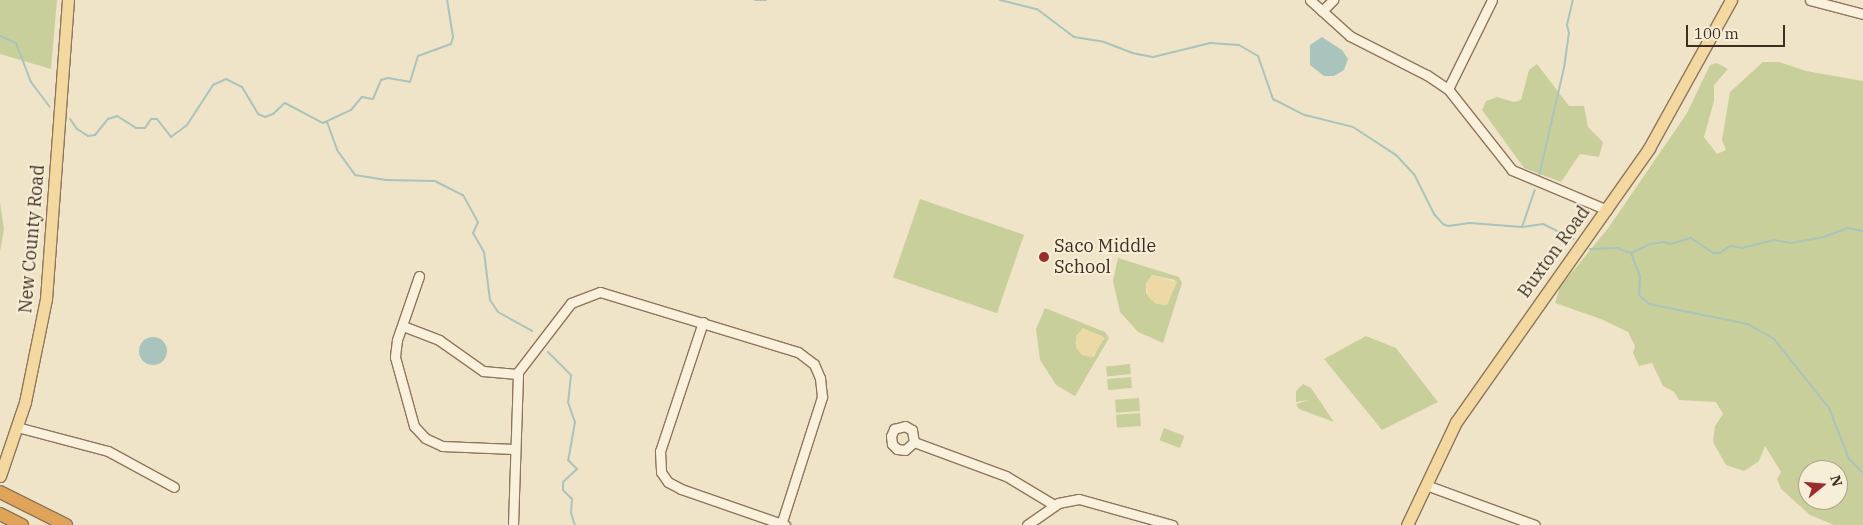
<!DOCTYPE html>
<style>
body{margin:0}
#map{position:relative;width:1863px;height:525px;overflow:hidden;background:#f0e4c8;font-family:"IBM Plex Serif",serif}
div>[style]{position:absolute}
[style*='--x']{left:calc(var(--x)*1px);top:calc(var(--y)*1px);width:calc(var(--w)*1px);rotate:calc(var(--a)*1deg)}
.green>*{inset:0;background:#c9cf9b;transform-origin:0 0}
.sand>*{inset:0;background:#ecd9a5}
.water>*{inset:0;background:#a9c4bc}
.round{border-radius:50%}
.stream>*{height:2px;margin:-1px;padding:0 1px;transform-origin:1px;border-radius:1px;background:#a9c4bc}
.roads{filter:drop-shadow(1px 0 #8d765c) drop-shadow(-1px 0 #8d765c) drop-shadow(0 1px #8d765c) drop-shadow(0 -1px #8d765c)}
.minor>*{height:9px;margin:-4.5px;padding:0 4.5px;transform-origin:4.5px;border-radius:4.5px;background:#faf1dc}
.major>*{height:11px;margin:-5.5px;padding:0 5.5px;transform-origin:5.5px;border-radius:5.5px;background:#f3d9a0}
.highway>*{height:12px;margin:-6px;padding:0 6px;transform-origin:6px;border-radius:6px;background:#e0a458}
.dots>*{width:14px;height:14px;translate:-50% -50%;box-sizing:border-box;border:2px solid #f7eed8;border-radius:50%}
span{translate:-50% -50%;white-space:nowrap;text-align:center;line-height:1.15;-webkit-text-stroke:4px #f7eed8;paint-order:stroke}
.street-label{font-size:18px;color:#3d2e20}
.poi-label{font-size:18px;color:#3d2e20}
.left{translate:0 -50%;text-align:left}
.north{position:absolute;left:1798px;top:460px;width:50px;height:50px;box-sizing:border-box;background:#f7eed8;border:1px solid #ada18e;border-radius:50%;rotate:73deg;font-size:14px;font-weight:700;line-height:20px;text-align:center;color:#3d2e20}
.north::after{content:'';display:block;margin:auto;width:18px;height:22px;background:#9e2a2b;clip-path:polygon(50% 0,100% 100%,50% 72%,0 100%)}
.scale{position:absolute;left:1686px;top:25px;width:99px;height:22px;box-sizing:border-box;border:2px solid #3d2e20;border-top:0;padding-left:6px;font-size:15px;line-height:18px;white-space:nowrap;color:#3d2e20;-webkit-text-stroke:4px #f7eed8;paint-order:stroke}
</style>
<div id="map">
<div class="green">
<i style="clip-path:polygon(0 0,57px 0,51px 69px,0 54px)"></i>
<i style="clip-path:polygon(evenodd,1763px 62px,1779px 62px,1806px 71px,1863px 81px,1863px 525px,1834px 525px,1810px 515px,1781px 489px,1777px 479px,1781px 472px,1765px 446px,1759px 461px,1744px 471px,1726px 465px,1713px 442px,1715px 426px,1723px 414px,1716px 402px,1679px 400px,1674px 392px,1663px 386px,1652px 363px,1639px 366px,1633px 353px,1635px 346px,1628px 332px,1601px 319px,1555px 303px,1560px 287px,1609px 227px,1687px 113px,1710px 65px,1717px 63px,1728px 69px,1714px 85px,1714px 101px,1704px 137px,1717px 154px,1726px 150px,1722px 140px,1730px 92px,1763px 62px,1808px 470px,1838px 470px,1838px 500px,1808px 500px,1808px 470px)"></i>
<i style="clip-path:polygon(1537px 64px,1569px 106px,1584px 106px,1588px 127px,1603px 142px,1599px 157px,1580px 154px,1561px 182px,1524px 168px,1482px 110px,1486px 101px,1497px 97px,1514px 102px,1521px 100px,1529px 70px)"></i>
<i style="left:920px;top:199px;width:110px;height:83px;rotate:19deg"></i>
<i style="clip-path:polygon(0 202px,4px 229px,0 252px)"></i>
<i style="clip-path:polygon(evenodd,1118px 258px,1179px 277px,1182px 283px,1163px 343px,1138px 332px,1120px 312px,1113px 281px,1118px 258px,1152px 275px,1175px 280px,1167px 305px,1155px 303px,1146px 293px,1146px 284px,1152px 275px)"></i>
<i style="clip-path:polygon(evenodd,1045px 308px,1105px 332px,1109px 338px,1075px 396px,1056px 385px,1040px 360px,1036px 329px,1045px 308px,1083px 329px,1102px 336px,1094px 357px,1075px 343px,1083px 329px)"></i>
<i style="clip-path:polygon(1366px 336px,1396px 348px,1438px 402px,1382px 430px,1324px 359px)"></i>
<i style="left:1130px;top:364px;width:10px;height:24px;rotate:84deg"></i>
<i style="left:1131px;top:377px;width:11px;height:24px;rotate:85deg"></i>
<i style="clip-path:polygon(1303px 384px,1311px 388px,1334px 422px,1299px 409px,1296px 404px,1309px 400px,1296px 402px,1296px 391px)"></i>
<i style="left:1139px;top:398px;width:13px;height:24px;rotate:86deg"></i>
<i style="left:1140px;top:413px;width:13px;height:24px;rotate:86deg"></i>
<i style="left:1164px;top:428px;width:22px;height:13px;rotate:21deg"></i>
</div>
<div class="sand">
<i style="clip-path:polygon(1152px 275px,1177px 282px,1167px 305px,1157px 304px,1148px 297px,1146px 286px)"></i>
<i style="clip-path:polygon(1083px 328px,1105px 338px,1092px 357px,1082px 355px,1076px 348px,1076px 336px)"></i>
</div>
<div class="water">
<i style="clip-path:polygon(1322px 37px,1342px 50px,1348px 59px,1344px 70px,1334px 76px,1324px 76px,1310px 65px,1310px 45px)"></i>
<i class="round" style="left:139px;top:337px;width:28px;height:28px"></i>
</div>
<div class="stream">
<i style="--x:755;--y:0;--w:11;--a:0"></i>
<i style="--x:1000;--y:0;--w:38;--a:14"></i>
<i style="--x:1037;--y:9;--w:46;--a:37.1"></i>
<i style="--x:1074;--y:37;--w:30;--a:9"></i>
<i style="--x:1104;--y:42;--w:30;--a:21"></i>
<i style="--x:1132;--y:53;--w:21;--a:11"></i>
<i style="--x:1153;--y:57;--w:59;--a:-13.8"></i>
<i style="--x:1210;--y:43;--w:29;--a:4"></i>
<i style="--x:1239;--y:45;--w:22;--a:30"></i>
<i style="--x:1258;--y:56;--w:46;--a:70.8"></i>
<i style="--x:1273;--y:99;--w:36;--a:27"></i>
<i style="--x:1305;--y:115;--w:49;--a:14"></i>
<i style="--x:1353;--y:127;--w:51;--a:33.1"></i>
<i style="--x:1396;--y:155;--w:26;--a:47"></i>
<i style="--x:1414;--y:174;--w:45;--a:63.4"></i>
<i style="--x:1434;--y:214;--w:13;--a:48"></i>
<i style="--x:1443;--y:224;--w:5;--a:22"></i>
<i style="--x:1448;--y:226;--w:22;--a:-8"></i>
<i style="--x:1470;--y:223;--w:52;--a:4.4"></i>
<i style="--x:1522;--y:227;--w:21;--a:-8"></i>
<i style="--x:1543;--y:224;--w:34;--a:26"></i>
<i style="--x:0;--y:36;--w:17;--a:24"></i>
<i style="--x:16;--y:43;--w:42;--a:69"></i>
<i style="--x:31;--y:82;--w:31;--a:53"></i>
<i style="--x:70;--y:119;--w:12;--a:55"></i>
<i style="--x:77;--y:129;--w:13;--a:32"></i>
<i style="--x:88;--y:136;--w:7;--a:-8"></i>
<i style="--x:95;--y:135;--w:21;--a:-51"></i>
<i style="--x:108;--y:119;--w:9;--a:-18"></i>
<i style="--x:117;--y:116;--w:22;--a:32"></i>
<i style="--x:136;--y:128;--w:9;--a:0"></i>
<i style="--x:145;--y:128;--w:11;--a:-56"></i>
<i style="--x:151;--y:119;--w:6;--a:0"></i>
<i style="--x:157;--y:119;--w:23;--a:52"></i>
<i style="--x:171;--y:137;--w:20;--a:-37"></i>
<i style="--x:187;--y:125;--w:48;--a:-57"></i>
<i style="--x:213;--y:85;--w:14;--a:-25"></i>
<i style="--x:226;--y:79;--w:18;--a:27"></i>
<i style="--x:242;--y:87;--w:31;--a:59"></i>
<i style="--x:258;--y:114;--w:8;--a:23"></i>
<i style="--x:265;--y:117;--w:9;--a:-21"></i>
<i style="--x:273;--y:114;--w:16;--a:-43"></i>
<i style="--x:285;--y:103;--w:43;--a:27.8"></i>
<i style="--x:323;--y:123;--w:31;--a:-25"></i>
<i style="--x:351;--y:110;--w:17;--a:-50"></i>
<i style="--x:362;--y:97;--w:11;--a:10"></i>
<i style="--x:373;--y:99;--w:21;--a:-67"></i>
<i style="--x:381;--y:80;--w:7;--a:-16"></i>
<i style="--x:388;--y:78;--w:22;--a:10"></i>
<i style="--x:410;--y:82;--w:27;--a:-73"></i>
<i style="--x:418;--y:56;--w:35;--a:-20"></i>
<i style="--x:451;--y:44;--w:7;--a:-74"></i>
<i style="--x:453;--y:37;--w:37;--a:-99"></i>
<i style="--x:327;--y:122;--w:30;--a:70"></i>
<i style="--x:337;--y:150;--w:31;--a:54"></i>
<i style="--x:355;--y:175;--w:30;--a:9"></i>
<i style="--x:385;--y:180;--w:50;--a:1.1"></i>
<i style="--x:435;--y:181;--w:31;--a:27"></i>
<i style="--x:463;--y:195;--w:31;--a:61"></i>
<i style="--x:478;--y:222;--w:12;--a:114"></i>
<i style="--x:473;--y:233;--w:22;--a:60"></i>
<i style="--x:484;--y:252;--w:48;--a:82.9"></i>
<i style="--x:490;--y:300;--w:14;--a:56"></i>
<i style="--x:498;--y:312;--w:39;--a:29"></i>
<i style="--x:1539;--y:176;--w:111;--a:-77"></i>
<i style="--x:1564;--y:68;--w:35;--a:-82"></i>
<i style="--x:1569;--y:33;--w:8;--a:-104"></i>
<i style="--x:1567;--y:25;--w:26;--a:-77"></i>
<i style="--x:1522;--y:227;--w:39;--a:-71"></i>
<i style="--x:1590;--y:249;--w:27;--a:-2"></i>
<i style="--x:1617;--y:248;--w:15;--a:20"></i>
<i style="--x:1631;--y:253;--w:21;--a:-25"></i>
<i style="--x:1650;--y:244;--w:15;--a:-8"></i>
<i style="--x:1665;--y:242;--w:5;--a:22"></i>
<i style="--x:1670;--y:244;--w:22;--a:-16"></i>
<i style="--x:1691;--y:238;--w:27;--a:34"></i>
<i style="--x:1713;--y:253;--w:7;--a:0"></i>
<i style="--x:1720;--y:253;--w:12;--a:-35"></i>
<i style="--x:1730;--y:246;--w:12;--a:9"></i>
<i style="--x:1742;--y:248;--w:33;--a:-14"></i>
<i style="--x:1774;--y:240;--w:17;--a:10"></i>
<i style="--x:1791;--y:243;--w:34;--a:-10"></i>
<i style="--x:1824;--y:237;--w:25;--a:-21"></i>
<i style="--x:1847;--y:228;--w:16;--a:11"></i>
<i style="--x:1631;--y:253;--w:25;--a:69"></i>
<i style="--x:1640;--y:276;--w:19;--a:93"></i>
<i style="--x:1639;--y:295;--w:13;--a:42"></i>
<i style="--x:1649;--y:304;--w:101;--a:11.4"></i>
<i style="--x:1748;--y:324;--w:30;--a:30"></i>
<i style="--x:1774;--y:339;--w:88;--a:51.4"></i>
<i style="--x:1829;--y:408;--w:55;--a:68.6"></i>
<i style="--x:1849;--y:459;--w:20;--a:45"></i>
<i style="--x:548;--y:352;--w:33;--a:45"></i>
<i style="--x:571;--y:375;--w:27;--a:96"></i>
<i style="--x:568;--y:402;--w:21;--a:71"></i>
<i style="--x:575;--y:422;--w:39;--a:100"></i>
<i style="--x:568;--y:460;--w:13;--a:45"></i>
<i style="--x:577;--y:469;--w:19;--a:137"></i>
<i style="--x:563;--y:482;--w:8;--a:90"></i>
<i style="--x:563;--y:490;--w:13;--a:45"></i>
<i style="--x:572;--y:499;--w:14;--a:94"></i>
<i style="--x:571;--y:513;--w:13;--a:72"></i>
</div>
<div class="roads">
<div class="minor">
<i style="--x:1310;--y:0;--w:54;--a:42"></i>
<i style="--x:1350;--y:36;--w:86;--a:26.9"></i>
<i style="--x:1427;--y:75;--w:25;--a:34"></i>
<i style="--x:1448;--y:89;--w:103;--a:51.7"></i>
<i style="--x:1512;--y:170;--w:103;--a:22.8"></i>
<i style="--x:1810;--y:0;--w:55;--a:14.8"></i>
<i style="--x:1322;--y:11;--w:16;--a:-45"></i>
<i style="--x:1448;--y:89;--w:99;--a:-63.7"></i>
<i style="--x:419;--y:276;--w:68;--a:109"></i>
<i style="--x:397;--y:340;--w:17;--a:97"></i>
<i style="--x:395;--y:357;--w:72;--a:74.6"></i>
<i style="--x:414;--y:426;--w:16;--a:47"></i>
<i style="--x:425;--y:438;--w:19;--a:25"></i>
<i style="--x:442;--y:446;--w:72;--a:2.4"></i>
<i style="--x:703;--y:322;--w:136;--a:108.4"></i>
<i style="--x:660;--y:451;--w:21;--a:87"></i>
<i style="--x:661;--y:472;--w:12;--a:55"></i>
<i style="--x:668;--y:482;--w:15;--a:28"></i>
<i style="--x:681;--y:489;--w:110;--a:19.1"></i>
<i style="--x:403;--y:326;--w:39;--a:21"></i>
<i style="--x:439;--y:340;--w:54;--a:35.2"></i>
<i style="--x:483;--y:371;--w:34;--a:5"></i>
<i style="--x:17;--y:427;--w:94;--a:14.8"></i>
<i style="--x:108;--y:451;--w:75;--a:28.6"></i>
<i style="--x:914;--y:442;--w:12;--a:138"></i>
<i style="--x:905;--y:450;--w:8;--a:-173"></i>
<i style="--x:897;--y:449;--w:7;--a:-135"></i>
<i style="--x:892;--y:444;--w:8;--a:-97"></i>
<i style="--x:891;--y:436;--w:8;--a:-67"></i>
<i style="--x:894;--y:429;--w:11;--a:-15"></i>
<i style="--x:905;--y:426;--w:8;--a:30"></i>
<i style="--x:912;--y:430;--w:12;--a:81"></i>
<i style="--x:914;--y:442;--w:98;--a:20.3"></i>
<i style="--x:1006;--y:476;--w:56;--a:31.1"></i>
<i style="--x:1426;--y:485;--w:116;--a:20.2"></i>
<i style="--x:513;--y:525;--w:153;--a:-88.1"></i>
<i style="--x:518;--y:372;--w:87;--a:-52.5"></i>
<i style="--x:571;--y:303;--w:31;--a:-21"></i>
<i style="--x:600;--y:292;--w:207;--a:16.9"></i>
<i style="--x:798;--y:352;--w:20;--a:37"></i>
<i style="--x:814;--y:364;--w:15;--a:67"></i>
<i style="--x:820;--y:378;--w:19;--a:84"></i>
<i style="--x:822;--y:397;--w:134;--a:107.8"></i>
<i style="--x:1027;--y:525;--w:38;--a:-35"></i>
<i style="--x:1058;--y:503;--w:21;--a:-11"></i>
<i style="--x:1079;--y:499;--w:97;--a:15.6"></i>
</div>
<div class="major">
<i style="--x:0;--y:476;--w:78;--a:-71.3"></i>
<i style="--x:25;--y:402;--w:105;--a:-78.5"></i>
<i style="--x:46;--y:299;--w:300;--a:-85.8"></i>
<i style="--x:1407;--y:525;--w:114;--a:-64.6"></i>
<i style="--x:1456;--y:422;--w:335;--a:-54.8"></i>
<i style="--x:1649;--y:148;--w:169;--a:-61"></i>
</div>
<div class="highway">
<i style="--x:0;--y:492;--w:74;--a:26.6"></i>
<i style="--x:0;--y:514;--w:25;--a:27"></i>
</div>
</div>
<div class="dots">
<i style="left:1044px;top:257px;background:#9e2a2b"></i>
</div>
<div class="street-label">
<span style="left:32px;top:239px;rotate:-85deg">New County Road</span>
<span style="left:1554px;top:252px;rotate:-54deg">Buxton Road</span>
</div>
<div class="poi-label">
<span class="left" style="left:1054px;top:257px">Saco Middle<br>School</span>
</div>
<div class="north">N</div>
<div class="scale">100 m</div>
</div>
